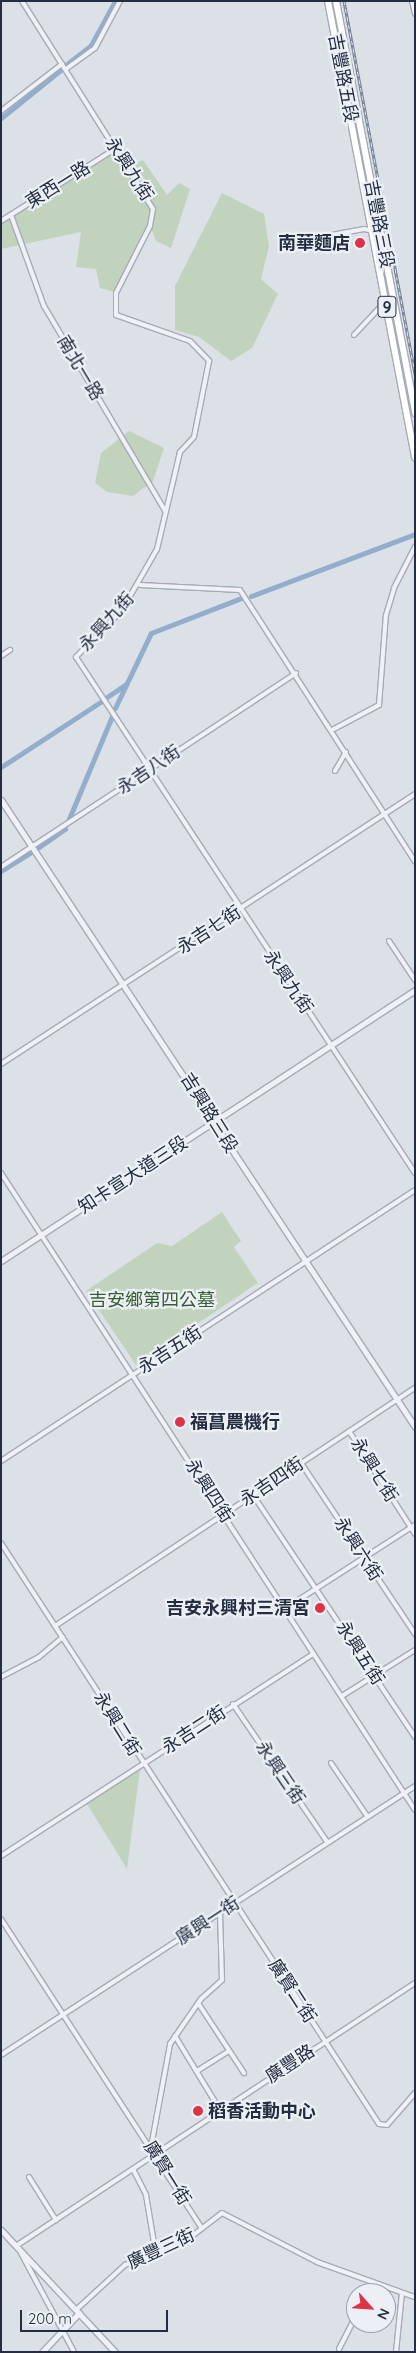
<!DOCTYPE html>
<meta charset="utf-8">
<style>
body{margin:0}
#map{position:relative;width:416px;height:2353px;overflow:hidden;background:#dce1e8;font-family:Quicksand,"Noto Sans TC",sans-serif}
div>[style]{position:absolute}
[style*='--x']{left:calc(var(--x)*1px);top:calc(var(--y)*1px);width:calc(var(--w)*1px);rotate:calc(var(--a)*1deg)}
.green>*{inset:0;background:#c1d3bc}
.canal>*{height:5px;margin:-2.5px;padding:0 2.5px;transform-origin:2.5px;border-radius:2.5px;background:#93adcc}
.roads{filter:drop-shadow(1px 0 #a5abb6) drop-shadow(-1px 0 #a5abb6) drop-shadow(0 1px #a5abb6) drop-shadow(0 -1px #a5abb6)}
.minor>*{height:4px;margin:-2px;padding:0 2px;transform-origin:2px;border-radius:2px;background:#eff1f6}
.tertiary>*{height:5px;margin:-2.5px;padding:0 2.5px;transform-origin:2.5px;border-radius:2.5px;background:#eff1f6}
.primary>*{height:6px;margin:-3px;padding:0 3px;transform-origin:3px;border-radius:3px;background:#fff}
.rail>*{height:3px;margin-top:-1.5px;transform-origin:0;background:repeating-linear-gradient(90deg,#ecf0f6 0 4px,#747f93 0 8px);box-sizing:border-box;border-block:1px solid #747f93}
.dots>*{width:14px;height:14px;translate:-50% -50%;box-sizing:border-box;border:2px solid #ecf0f6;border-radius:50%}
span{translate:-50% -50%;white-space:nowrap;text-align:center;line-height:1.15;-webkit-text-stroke:4.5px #ecf0f6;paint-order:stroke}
.shield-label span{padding:1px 4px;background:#ecf0f6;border:1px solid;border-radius:4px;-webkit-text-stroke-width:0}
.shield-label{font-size:16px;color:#242e40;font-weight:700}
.street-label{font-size:18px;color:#242e40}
.poi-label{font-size:18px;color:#242e40;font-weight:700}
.right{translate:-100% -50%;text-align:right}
.left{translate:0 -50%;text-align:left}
.park-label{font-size:18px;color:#375d30}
.frame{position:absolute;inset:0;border:2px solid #242e40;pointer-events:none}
.north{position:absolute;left:346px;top:2283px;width:50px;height:50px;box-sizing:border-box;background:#ecf0f6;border:1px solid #9ca2ad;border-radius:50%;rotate:116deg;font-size:14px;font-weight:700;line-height:20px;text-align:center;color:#242e40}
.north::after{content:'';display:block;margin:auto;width:18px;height:22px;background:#db3347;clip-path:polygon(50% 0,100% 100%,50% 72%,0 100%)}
.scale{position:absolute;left:20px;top:2310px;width:148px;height:22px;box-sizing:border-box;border:2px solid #242e40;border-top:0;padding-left:6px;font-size:15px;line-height:18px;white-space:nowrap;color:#242e40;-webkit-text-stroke:4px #ecf0f6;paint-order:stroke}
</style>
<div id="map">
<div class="green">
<i style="clip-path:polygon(115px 152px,132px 165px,143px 160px,167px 195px,179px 183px,190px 189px,171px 248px,156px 241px,150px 225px,115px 292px,100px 288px,96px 269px,76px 267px,81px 232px,1px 249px,1px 222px)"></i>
<i style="clip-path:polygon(222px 193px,264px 214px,269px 246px,261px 279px,278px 294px,252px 348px,231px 361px,199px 337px,175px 330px,175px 286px)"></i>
<i style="clip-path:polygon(129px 431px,164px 448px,153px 481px,133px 496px,107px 492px,95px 483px,101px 453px)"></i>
<i style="clip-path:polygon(222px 1212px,241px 1241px,234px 1247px,258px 1283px,136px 1365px,86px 1291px,157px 1243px,172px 1246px)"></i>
<i style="clip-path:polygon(140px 1769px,127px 1869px,87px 1804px)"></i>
</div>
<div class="canal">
<i style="--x:67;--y:64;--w:31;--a:-38"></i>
<i style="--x:91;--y:45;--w:50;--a:-61.4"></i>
<i style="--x:1;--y:118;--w:80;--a:-38.9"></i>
<i style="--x:251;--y:596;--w:175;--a:-20.7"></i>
<i style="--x:107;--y:697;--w:23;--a:-34"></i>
<i style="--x:115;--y:708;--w:83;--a:-64.4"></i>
<i style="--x:151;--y:633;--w:100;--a:-21.2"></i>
<i style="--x:1;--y:767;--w:121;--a:-33.2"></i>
<i style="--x:68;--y:821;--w:116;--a:-67.2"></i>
<i style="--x:39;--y:847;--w:32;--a:-35"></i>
<i style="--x:1;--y:871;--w:36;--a:-32"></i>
</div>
<div class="roads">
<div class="minor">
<i style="--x:22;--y:1;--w:246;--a:57.8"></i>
<i style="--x:153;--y:209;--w:17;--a:100"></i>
<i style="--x:150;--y:226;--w:75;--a:116.9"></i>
<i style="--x:116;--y:293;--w:22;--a:90"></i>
<i style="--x:116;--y:315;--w:78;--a:19.4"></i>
<i style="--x:190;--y:341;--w:28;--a:46"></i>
<i style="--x:209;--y:361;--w:77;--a:101.2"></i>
<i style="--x:194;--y:437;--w:21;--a:133"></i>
<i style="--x:180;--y:452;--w:100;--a:103.3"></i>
<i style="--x:157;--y:549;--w:70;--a:119.8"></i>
<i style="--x:122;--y:610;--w:66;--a:134.4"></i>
<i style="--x:76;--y:657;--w:617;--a:56.7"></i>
<i style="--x:412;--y:1;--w:13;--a:77"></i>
<i style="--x:66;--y:69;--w:36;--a:-36"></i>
<i style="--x:95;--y:48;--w:53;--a:-62"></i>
<i style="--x:1;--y:111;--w:77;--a:-37.6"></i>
<i style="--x:11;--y:215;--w:97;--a:70.1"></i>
<i style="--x:44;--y:306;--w:239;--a:59.4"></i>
<i style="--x:1;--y:221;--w:135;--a:-32.3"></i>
<i style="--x:288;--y:237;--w:12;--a:20"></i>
<i style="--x:299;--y:241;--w:66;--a:-10.5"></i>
<i style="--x:364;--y:229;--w:16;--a:11"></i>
<i style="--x:354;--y:335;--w:45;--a:-46.8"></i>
<i style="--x:140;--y:585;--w:100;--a:2.9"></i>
<i style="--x:240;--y:590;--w:323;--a:57.2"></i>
<i style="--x:1;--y:656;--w:11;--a:-34"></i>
<i style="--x:332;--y:730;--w:53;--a:-28"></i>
<i style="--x:379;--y:705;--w:90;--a:-85.6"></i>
<i style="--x:386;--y:615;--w:28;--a:-73"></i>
<i style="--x:394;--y:588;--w:46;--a:-62.9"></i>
<i style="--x:335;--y:771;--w:22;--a:-60"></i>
<i style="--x:1;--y:867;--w:353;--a:-33.3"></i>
<i style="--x:389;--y:941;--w:47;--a:56.3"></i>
<i style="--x:1;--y:1064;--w:494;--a:-33.1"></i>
<i style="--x:1;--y:1173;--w:760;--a:56.98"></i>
<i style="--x:349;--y:1431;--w:122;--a:57.3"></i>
<i style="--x:1;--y:1461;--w:495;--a:-33.2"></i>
<i style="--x:301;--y:1463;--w:206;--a:56.3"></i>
<i style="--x:253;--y:1495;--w:291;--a:56.2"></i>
<i style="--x:1;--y:1543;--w:693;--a:56.95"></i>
<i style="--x:379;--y:2124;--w:8;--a:7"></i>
<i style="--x:387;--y:2125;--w:43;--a:-48.8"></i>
<i style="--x:286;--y:1608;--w:153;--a:-32.8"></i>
<i style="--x:55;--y:1626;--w:432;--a:-33.5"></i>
<i style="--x:1;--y:1677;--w:43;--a:-27.8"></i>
<i style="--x:39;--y:1657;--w:31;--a:-40"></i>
<i style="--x:342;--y:1696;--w:86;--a:-32.2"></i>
<i style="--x:233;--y:1704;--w:167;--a:55.7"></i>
<i style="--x:331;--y:1763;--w:64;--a:55.8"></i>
<i style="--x:1;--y:1856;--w:372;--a:-32.9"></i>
<i style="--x:1;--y:1919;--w:369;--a:57"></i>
<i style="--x:198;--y:2003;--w:84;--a:56.7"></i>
<i style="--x:175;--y:2036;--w:87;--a:58.7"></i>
<i style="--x:1;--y:2055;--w:494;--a:-33"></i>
<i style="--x:197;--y:2071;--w:36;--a:-32"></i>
<i style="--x:151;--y:2147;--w:105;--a:-79.5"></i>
<i style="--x:170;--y:2044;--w:55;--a:-55.4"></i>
<i style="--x:201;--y:1999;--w:28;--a:-42"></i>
<i style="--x:222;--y:1980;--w:66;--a:-91.7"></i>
<i style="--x:133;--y:2169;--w:29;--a:63"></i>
<i style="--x:146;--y:2195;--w:61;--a:80.5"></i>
<i style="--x:29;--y:2177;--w:51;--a:57.9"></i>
<i style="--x:16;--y:2246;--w:478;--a:-33.4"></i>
<i style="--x:21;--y:2253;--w:112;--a:61.8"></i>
<i style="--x:367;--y:2293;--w:12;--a:-66"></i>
<i style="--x:76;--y:2310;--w:67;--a:-42.6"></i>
<i style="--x:125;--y:2265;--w:62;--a:-20.8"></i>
<i style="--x:183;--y:2243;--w:49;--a:-37.6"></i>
<i style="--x:222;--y:2213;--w:107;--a:27.3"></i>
<i style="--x:317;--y:2262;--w:104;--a:19.7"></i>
<i style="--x:339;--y:2349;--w:38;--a:-63"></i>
<i style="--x:396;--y:2352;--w:59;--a:-84.2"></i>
</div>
<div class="tertiary">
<i style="--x:1;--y:800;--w:751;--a:56.56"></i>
<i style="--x:1;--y:1261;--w:495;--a:-33.2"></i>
<i style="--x:1;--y:2230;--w:167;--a:46.9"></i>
<i style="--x:42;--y:2352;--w:54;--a:-46.5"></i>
</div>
<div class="primary">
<i style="--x:328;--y:1;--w:465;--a:79.2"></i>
<i style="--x:336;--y:1;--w:420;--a:79.1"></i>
</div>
</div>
<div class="rail">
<i style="--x:344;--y:1;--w:380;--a:79.2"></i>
</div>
<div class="dots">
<i style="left:360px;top:243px;background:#db3347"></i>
<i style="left:180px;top:1422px;background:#db3347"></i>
<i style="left:320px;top:1608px;background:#db3347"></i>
<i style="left:198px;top:2111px;background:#db3347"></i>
</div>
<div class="shield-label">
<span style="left:387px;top:307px">9</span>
</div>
<div class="street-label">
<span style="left:343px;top:78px;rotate:79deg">吉豐路五段</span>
<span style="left:129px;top:169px;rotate:57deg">永興九街</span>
<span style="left:58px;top:185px;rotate:-32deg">東西一路</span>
<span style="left:379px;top:224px;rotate:79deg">吉豐路三段</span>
<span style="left:80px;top:368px;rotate:59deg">南北一路</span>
<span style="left:107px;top:622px;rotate:-48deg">永興九街</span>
<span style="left:149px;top:770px;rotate:-34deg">永吉八街</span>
<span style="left:209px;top:930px;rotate:-33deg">永吉七街</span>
<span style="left:288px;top:982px;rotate:56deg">永興九街</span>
<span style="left:209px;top:1113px;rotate:58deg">吉興路三段</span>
<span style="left:133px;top:1175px;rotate:-33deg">知卡宣大道三段</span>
<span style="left:170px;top:1350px;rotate:-33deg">永吉五街</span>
<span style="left:374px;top:1470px;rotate:58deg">永興七街</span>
<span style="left:272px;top:1482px;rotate:-34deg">永吉四街</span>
<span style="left:209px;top:1491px;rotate:57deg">永興四街</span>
<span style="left:358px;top:1549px;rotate:57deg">永興六街</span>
<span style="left:360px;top:1653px;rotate:57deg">永興五街</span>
<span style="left:117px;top:1724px;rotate:58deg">永興二街</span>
<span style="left:194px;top:1730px;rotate:-33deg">永吉二街</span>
<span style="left:280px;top:1773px;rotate:56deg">永興三街</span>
<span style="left:208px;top:1921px;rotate:-33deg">廣興一街</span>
<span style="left:292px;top:1991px;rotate:57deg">廣賢二街</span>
<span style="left:290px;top:2064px;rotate:-33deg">廣豐路</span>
<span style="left:167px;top:2173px;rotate:58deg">廣賢一街</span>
<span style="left:161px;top:2249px;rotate:-25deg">廣豐三街</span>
</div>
<div class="poi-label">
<span class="right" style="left:350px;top:243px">南華麵店</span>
<span class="left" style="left:190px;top:1422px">福菖農機行</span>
<span class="right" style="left:310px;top:1608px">吉安永興村三清宮</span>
<span class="left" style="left:208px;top:2111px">稻香活動中心</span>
</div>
<div class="park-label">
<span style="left:152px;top:1300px">吉安鄉第四公墓</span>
</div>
<div class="frame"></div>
<div class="north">N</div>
<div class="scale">200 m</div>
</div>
